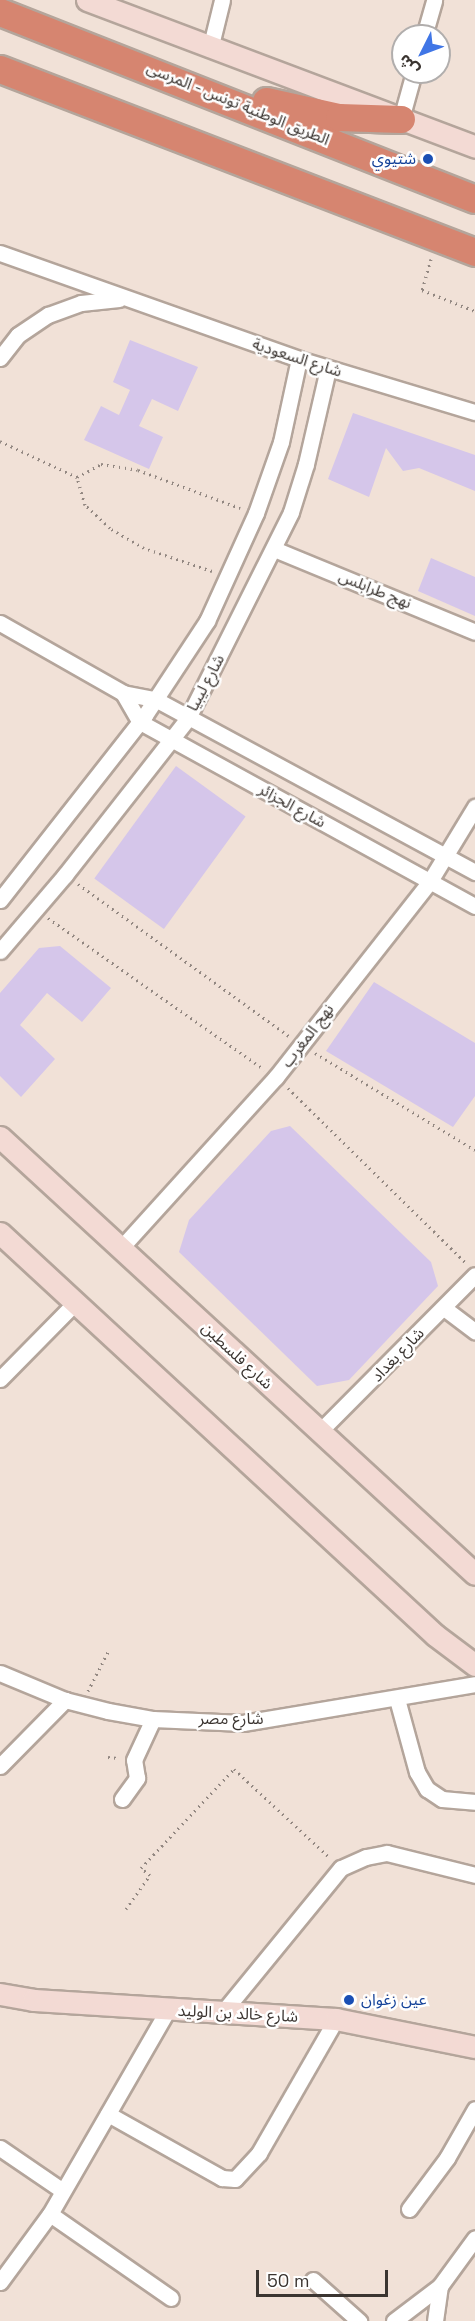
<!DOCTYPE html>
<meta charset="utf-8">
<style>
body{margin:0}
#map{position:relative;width:475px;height:2321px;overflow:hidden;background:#f1e1d7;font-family:"Space Grotesk","Noto Sans Arabic",sans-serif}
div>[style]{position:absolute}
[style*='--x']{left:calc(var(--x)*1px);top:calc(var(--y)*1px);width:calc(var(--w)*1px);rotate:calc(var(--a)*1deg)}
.building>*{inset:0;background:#d5c6ea;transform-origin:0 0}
.path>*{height:3px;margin-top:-1.5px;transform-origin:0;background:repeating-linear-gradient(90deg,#928781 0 1.5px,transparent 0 6px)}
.roads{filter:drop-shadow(2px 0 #b4a59b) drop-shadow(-2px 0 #b4a59b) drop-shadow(0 2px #b4a59b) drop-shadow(0 -2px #b4a59b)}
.street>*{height:15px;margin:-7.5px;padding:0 7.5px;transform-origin:7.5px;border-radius:7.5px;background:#fff}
.secondary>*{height:21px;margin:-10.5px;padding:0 10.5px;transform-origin:10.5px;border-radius:10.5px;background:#f3dad4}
.highway>*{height:27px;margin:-13.5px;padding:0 13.5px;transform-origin:13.5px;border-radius:13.5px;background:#d68570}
.dots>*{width:16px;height:16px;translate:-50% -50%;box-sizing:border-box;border:3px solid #fff;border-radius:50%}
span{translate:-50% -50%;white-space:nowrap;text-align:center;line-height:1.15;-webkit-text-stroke:5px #fff;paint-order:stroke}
.street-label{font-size:16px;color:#3b3531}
.transit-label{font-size:16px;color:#164399}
.right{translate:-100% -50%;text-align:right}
.left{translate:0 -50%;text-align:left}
.north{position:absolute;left:391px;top:24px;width:60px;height:60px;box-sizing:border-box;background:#fff;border:2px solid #b1aead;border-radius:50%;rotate:228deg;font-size:16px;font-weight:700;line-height:24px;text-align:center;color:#3b3531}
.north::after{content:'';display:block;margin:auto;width:21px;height:27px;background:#4076e6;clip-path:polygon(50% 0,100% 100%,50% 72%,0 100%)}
.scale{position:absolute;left:256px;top:2270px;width:132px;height:27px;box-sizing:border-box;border:3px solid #3b3531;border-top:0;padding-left:8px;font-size:18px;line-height:21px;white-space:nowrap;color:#3b3531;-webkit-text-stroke:4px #fff;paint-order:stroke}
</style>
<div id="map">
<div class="building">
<i style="clip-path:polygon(130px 340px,198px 367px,178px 411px,152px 399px,139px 426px,163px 437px,149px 469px,84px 440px,101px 406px,119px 415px,130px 390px,113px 382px)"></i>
<i style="clip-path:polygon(353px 413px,475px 455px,475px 491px,419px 468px,403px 471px,386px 448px,369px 497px,328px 479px)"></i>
<i style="clip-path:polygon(431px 558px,475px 577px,475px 616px,418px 591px)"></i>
<i style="left:176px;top:766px;width:86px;height:139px;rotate:36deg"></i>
<i style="clip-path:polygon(60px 946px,111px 988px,82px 1022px,47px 993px,20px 1025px,55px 1059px,21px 1097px,0 1076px,0 993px,39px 948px)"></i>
<i style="clip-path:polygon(374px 982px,475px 1043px,475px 1096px,453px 1127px,326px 1051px)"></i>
<i style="clip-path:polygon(290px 1126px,431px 1262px,438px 1286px,349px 1380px,317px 1386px,179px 1252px,189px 1220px,271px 1131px)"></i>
</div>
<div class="path">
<i style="--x:431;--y:259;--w:32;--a:106"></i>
<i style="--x:422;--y:290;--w:57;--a:21.6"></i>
<i style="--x:0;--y:441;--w:85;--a:25.1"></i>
<i style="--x:212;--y:571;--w:72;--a:-161.3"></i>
<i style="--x:144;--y:548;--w:39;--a:-150"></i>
<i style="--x:110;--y:528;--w:34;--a:-137"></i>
<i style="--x:85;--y:505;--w:29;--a:-106"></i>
<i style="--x:77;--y:477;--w:27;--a:-28"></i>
<i style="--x:101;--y:464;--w:37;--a:9"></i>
<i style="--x:138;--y:470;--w:109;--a:20.4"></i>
<i style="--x:78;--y:884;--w:260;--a:35.8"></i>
<i style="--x:48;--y:918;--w:264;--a:35"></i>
<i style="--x:315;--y:1053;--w:187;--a:31.2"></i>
<i style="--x:288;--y:1088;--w:248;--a:44.5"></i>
<i style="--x:88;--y:1691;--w:46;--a:-62.9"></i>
<i style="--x:108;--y:1757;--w:10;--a:6"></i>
<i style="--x:126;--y:1909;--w:42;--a:-54.8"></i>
<i style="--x:150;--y:1875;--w:11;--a:-142"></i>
<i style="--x:141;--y:1868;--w:136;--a:-46.8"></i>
<i style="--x:234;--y:1769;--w:129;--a:42.8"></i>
</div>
<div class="roads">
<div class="street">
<i style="--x:424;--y:36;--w:37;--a:-74"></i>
<i style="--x:210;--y:49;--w:50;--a:-76.2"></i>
<i style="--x:401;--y:119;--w:49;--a:-74.5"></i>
<i style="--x:0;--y:253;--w:317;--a:19.5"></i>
<i style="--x:299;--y:359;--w:184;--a:16.8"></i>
<i style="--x:0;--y:358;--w:29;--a:-52"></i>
<i style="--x:18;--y:335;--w:36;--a:-34"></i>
<i style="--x:48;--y:315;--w:35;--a:-20"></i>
<i style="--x:81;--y:303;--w:38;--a:-6"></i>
<i style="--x:274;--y:549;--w:217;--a:22.4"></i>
<i style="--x:0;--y:623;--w:142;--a:29.6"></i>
<i style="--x:123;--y:693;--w:33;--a:11"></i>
<i style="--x:155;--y:699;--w:364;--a:28.4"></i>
<i style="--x:123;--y:693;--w:34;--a:60"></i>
<i style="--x:140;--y:722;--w:382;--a:28.8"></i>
<i style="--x:0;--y:900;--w:235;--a:-51.9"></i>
<i style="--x:145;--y:715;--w:113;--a:-56.6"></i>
<i style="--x:207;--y:621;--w:119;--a:-65.6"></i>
<i style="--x:256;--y:513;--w:75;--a:-70.6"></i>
<i style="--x:281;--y:442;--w:85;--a:-77.8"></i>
<i style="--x:0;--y:951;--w:100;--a:-49.5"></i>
<i style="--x:65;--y:875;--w:199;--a:-51.9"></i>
<i style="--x:188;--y:718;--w:230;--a:-63.4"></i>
<i style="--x:291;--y:512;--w:50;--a:-72.6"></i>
<i style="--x:306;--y:464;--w:98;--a:-77"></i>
<i style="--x:120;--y:1249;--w:232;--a:-47.8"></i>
<i style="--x:276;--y:1077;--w:249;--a:-51.8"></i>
<i style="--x:430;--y:881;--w:87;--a:-58.7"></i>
<i style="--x:444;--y:1308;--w:39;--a:37"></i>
<i style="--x:0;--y:1379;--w:107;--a:-45.4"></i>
<i style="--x:319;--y:1432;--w:221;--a:-45.2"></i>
<i style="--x:0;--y:1673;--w:70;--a:22.6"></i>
<i style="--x:65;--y:1700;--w:44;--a:14.3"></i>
<i style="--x:108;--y:1711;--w:46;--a:10.1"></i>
<i style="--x:153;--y:1719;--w:90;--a:2.5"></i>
<i style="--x:243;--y:1723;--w:235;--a:-9.5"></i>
<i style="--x:397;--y:1699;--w:76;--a:74.7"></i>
<i style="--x:417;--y:1772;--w:20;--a:60"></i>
<i style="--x:427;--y:1789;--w:18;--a:34"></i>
<i style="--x:442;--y:1799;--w:33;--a:5"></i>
<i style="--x:0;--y:1766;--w:93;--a:-45.4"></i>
<i style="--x:122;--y:1799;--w:26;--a:-54"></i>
<i style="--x:137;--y:1778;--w:18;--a:-99"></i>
<i style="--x:134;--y:1760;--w:45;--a:-65.1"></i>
<i style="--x:223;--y:2012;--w:186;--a:-50.7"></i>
<i style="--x:341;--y:1868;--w:27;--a:-24"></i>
<i style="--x:366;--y:1857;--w:21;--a:-11"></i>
<i style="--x:387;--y:1853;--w:91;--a:14"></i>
<i style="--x:108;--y:2114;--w:131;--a:29.3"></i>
<i style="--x:222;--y:2178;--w:13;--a:4"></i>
<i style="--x:235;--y:2179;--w:35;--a:-47"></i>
<i style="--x:259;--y:2153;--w:155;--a:-60.1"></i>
<i style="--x:0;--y:2148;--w:76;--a:34.3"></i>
<i style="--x:409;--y:2209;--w:64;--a:-53.3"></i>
<i style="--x:447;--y:2158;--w:56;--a:-60.3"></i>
<i style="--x:50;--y:2214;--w:147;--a:34.8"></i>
<i style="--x:313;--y:2280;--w:62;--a:41.7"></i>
<i style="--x:0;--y:2282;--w:84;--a:-53.7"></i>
<i style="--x:50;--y:2214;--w:236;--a:-60"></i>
<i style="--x:394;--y:2321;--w:58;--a:-37.3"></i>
<i style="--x:435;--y:2321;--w:35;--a:-82"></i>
<i style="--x:440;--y:2286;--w:59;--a:-53.9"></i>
</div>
<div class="secondary">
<i style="--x:87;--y:0;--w:415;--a:20.7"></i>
<i style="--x:0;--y:1137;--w:645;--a:42.61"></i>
<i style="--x:0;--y:1233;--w:592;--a:42.74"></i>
<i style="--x:435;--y:1635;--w:50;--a:36.9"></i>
<i style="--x:0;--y:1994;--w:34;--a:10"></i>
<i style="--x:33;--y:2000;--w:304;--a:3.6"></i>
<i style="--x:336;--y:2019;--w:142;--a:11.4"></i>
</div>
<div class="highway">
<i style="--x:0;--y:12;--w:510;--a:21.49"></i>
<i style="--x:0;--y:69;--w:509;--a:21.07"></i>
<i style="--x:266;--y:101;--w:75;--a:12.4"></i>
<i style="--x:339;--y:117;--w:62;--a:1.8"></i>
</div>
</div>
<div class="dots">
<i style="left:428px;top:159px;background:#1a4fb4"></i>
<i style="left:349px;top:2000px;background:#1a4fb4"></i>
</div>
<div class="street-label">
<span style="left:238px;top:104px;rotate:22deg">الطريق الوطنية تونس - المرسى</span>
<span style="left:297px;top:358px;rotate:18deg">شارع السعودية</span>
<span style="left:375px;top:590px;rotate:22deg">نهج طرابلس</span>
<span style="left:206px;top:683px;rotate:-62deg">شارع ليبيا</span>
<span style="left:292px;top:806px;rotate:29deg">شارع الجزائر</span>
<span style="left:308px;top:1036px;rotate:-53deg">نهج المغرب</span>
<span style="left:398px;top:1355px;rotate:-46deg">شارع بغداد</span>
<span style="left:237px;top:1356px;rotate:43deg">شارع فلسطين</span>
<span style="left:231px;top:1719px">شارع مصر</span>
<span style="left:238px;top:2014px;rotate:3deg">شارع خالد بن الوليد</span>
</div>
<div class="transit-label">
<span class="right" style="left:416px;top:159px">شتيوي</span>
<span class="left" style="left:361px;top:2000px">عين زغوان</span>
</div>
<div class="north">ش</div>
<div class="scale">50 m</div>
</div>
